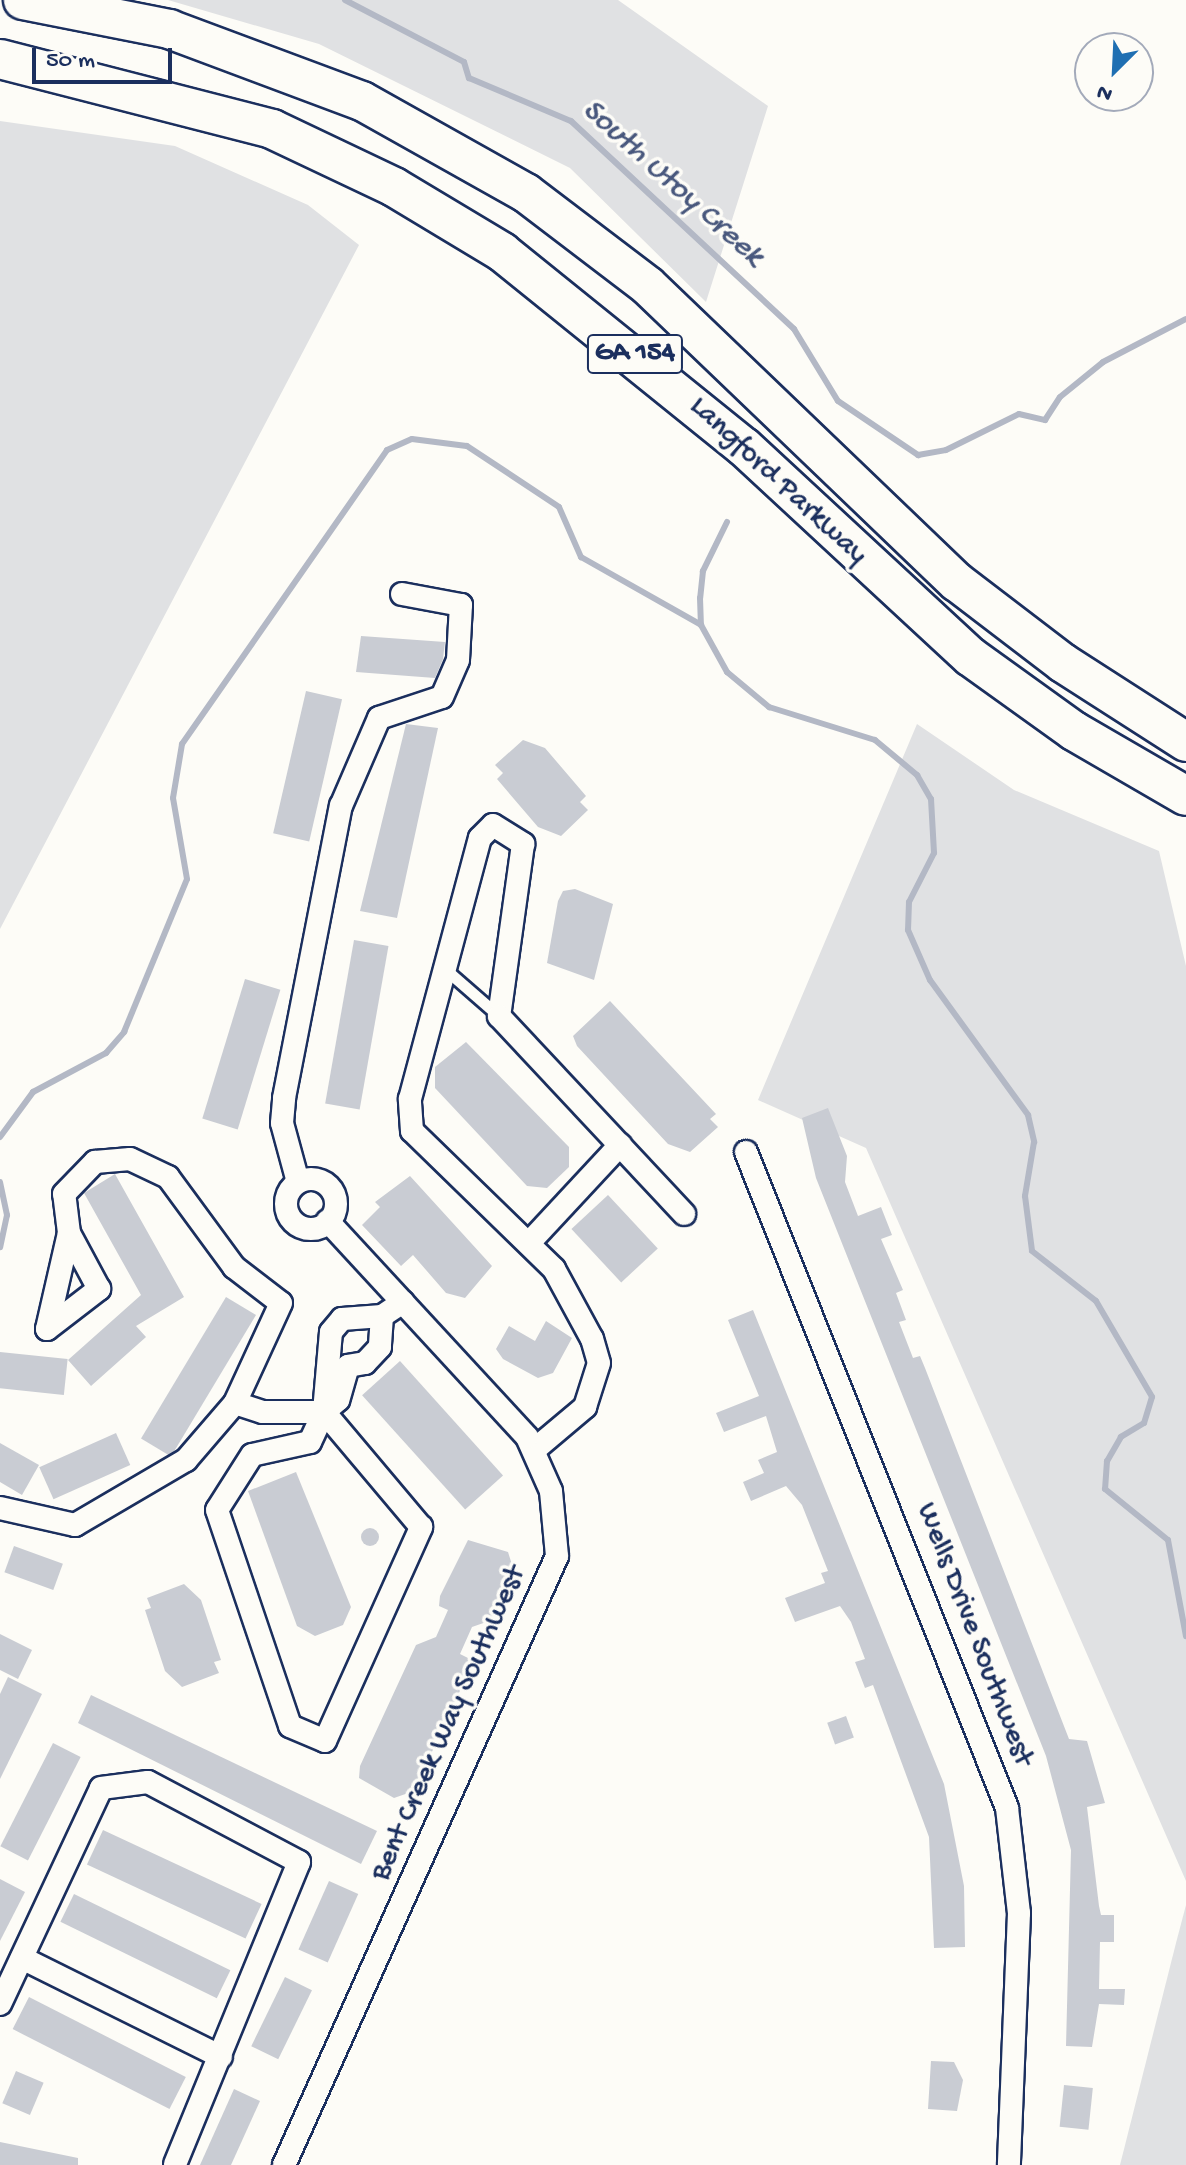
<!DOCTYPE html>
<style>
body{margin:0}
#map{position:relative;width:1186px;height:2165px;overflow:hidden;background:#fdfcf7;font-family:"Gochi Hand",sans-serif}
div>[style]{position:absolute}
[style*='--x']{left:calc(var(--x)*1px);top:calc(var(--y)*1px);width:calc(var(--w)*1px);rotate:calc(var(--a)*1deg)}
.green>*{inset:0;background:#e0e1e3}
.stream>*{height:6px;margin:-3px;padding:0 3px;transform-origin:3px;border-radius:3px;background:#b3b8c5}
.building>*{inset:0;background:#c9ccd3;transform-origin:0 0}
.round{border-radius:50%}
.roads{filter:drop-shadow(2px 0 #1b2f5e) drop-shadow(-2px 0 #1b2f5e) drop-shadow(0 2px #1b2f5e) drop-shadow(0 -2px #1b2f5e)}
.service>*{height:11px;margin:-5.5px;padding:0 5.5px;transform-origin:5.5px;border-radius:5.5px;background:#fdfcf7}
.minor>*{height:22px;margin:-11px;padding:0 11px;transform-origin:11px;border-radius:11px;background:#fdfcf7}
.minor>.ring{margin:-11px;padding:0;box-sizing:content-box;background:none;border:22px solid #fdfcf7;border-radius:50%}
.motorway>*{height:38px;margin:-19px;padding:0 19px;transform-origin:19px;border-radius:19px;background:#fdfcf7}
span{translate:-50% -50%;white-space:nowrap;text-align:center;line-height:1.15;-webkit-text-stroke:7px #fdfcf7;paint-order:stroke}
.shield-label span{padding:2px 6px;background:#fdfcf7;border:2px solid;border-radius:6px;-webkit-text-stroke-width:0}
.shield-label{font-size:28px;color:#1b2f5e;font-weight:700}
.street-label{font-size:30px;color:#1b2f5e}
.water-label{font-size:32px;color:#49587d;font-style:italic}
.north{position:absolute;left:1074px;top:32px;width:80px;height:80px;box-sizing:border-box;background:#fdfcf7;border:2px solid #a3aaba;border-radius:50%;rotate:204deg;font-size:22px;font-weight:700;line-height:32px;text-align:center;color:#1b2f5e}
.north::after{content:'';display:block;margin:auto;width:28px;height:36px;background:#1f6fb2;clip-path:polygon(50% 0,100% 100%,50% 72%,0 100%)}
.scale{position:absolute;left:32px;top:48px;width:140px;height:36px;box-sizing:border-box;border:4px solid #1b2f5e;border-top:0;padding-left:10px;font-size:24px;line-height:28px;white-space:nowrap;color:#1b2f5e;-webkit-text-stroke:6px #fdfcf7;paint-order:stroke}
</style>
<div id="map">
<div class="green">
<i style="clip-path:polygon(168px 0,618px 0,768px 106px,706px 302px,570px 168px,319px 44px)"></i>
<i style="clip-path:polygon(0 121px,175px 146px,308px 205px,359px 245px,0 929px)"></i>
<i style="clip-path:polygon(917px 724px,1014px 790px,1159px 851px,1186px 966px,1186px 1881px,866px 1148px,758px 1100px)"></i>
<i style="clip-path:polygon(1186px 1905px,1186px 2165px,1120px 2165px,1176px 1943px)"></i>
</div>
<div class="stream">
<i style="--x:345;--y:0;--w:134;--a:27.5"></i>
<i style="--x:464;--y:62;--w:17;--a:73"></i>
<i style="--x:469;--y:78;--w:111;--a:22.9"></i>
<i style="--x:571;--y:121;--w:305;--a:43"></i>
<i style="--x:794;--y:329;--w:84;--a:58.6"></i>
<i style="--x:838;--y:401;--w:97;--a:34"></i>
<i style="--x:918;--y:455;--w:28;--a:-10"></i>
<i style="--x:946;--y:450;--w:81;--a:-26.3"></i>
<i style="--x:1019;--y:414;--w:27;--a:13"></i>
<i style="--x:1045;--y:420;--w:27;--a:-57"></i>
<i style="--x:1060;--y:397;--w:55;--a:-39.1"></i>
<i style="--x:1103;--y:362;--w:93;--a:-27.4"></i>
<i style="--x:727;--y:522;--w:55;--a:116.1"></i>
<i style="--x:703;--y:571;--w:27;--a:96"></i>
<i style="--x:700;--y:598;--w:27;--a:88"></i>
<i style="--x:701;--y:625;--w:54;--a:61"></i>
<i style="--x:727;--y:672;--w:55;--a:39.8"></i>
<i style="--x:769;--y:707;--w:111;--a:17.3"></i>
<i style="--x:875;--y:740;--w:55;--a:39.8"></i>
<i style="--x:917;--y:775;--w:28;--a:60"></i>
<i style="--x:931;--y:799;--w:54;--a:86.8"></i>
<i style="--x:934;--y:853;--w:55;--a:117"></i>
<i style="--x:909;--y:902;--w:28;--a:92"></i>
<i style="--x:908;--y:930;--w:55;--a:66.3"></i>
<i style="--x:930;--y:980;--w:167;--a:54"></i>
<i style="--x:1028;--y:1115;--w:28;--a:77"></i>
<i style="--x:1034;--y:1142;--w:55;--a:99.5"></i>
<i style="--x:1025;--y:1196;--w:55;--a:82.7"></i>
<i style="--x:1032;--y:1251;--w:81;--a:38"></i>
<i style="--x:1096;--y:1301;--w:111;--a:59.7"></i>
<i style="--x:1152;--y:1397;--w:27;--a:107"></i>
<i style="--x:1144;--y:1423;--w:27;--a:149"></i>
<i style="--x:1121;--y:1437;--w:28;--a:120"></i>
<i style="--x:1107;--y:1461;--w:28;--a:94"></i>
<i style="--x:1105;--y:1489;--w:81;--a:39"></i>
<i style="--x:1168;--y:1540;--w:98;--a:79.4"></i>
<i style="--x:0;--y:1137;--w:56;--a:-53.7"></i>
<i style="--x:33;--y:1092;--w:83;--a:-28.1"></i>
<i style="--x:106;--y:1053;--w:28;--a:-49"></i>
<i style="--x:124;--y:1032;--w:165;--a:-67.6"></i>
<i style="--x:187;--y:879;--w:82;--a:-99.8"></i>
<i style="--x:173;--y:798;--w:55;--a:-80.5"></i>
<i style="--x:182;--y:744;--w:358;--a:-55.1"></i>
<i style="--x:387;--y:450;--w:27;--a:-24"></i>
<i style="--x:412;--y:439;--w:55;--a:7.3"></i>
<i style="--x:467;--y:446;--w:110;--a:33.5"></i>
<i style="--x:559;--y:507;--w:55;--a:66.3"></i>
<i style="--x:581;--y:557;--w:138;--a:29.5"></i>
<i style="--x:0;--y:1182;--w:34;--a:78"></i>
<i style="--x:7;--y:1215;--w:33;--a:102"></i>
</div>
<div class="building">
<i style="clip-path:polygon(361px 636px,445px 642px,443px 659px,435px 678px,356px 672px)"></i>
<i style="left:306px;top:691px;width:37px;height:146px;rotate:13deg"></i>
<i style="clip-path:polygon(406px 724px,438px 728px,397px 918px,360px 911px)"></i>
<i style="clip-path:polygon(523px 740px,545px 748px,586px 796px,580px 802px,588px 810px,561px 836px,538px 827px,497px 779px,503px 773px,495px 765px)"></i>
<i style="clip-path:polygon(575px 889px,613px 904px,594px 980px,547px 963px,558px 901px,563px 891px)"></i>
<i style="left:354px;top:940px;width:35px;height:166px;rotate:10deg"></i>
<i style="left:245px;top:979px;width:37px;height:146px;rotate:17deg"></i>
<i style="clip-path:polygon(610px 1001px,716px 1114px,710px 1119px,718px 1127px,690px 1152px,668px 1144px,577px 1046px,573px 1036px)"></i>
<i style="clip-path:polygon(466px 1042px,569px 1147px,569px 1167px,547px 1188px,527px 1186px,435px 1088px,435px 1067px)"></i>
<i style="clip-path:polygon(828px 1108px,847px 1156px,845px 1182px,858px 1216px,881px 1207px,892px 1235px,881px 1239px,903px 1290px,896px 1293px,906px 1320px,899px 1322px,913px 1358px,920px 1356px,925px 1368px,1069px 1739px,1087px 1741px,1105px 1803px,1087px 1807px,1099px 1906px,1101px 1915px,1114px 1915px,1114px 1942px,1100px 1942px,1099px 1989px,1125px 1989px,1124px 2005px,1099px 2004px,1092px 2047px,1066px 2046px,1071px 1850px,1046px 1756px,816px 1178px,802px 1118px)"></i>
<i style="clip-path:polygon(115px 1174px,184px 1297px,136px 1326px,146px 1337px,91px 1386px,68px 1360px,141px 1295px,84px 1193px)"></i>
<i style="clip-path:polygon(410px 1176px,492px 1266px,465px 1298px,446px 1293px,413px 1255px,401px 1266px,362px 1225px,380px 1207px,375px 1202px)"></i>
<i style="left:608px;top:1195px;width:73px;height:50px;rotate:47deg"></i>
<i style="left:226px;top:1297px;width:35px;height:165px;rotate:31deg"></i>
<i style="clip-path:polygon(753px 1310px,944px 1784px,964px 1886px,965px 1947px,934px 1948px,929px 1837px,873px 1685px,865px 1688px,855px 1662px,865px 1659px,851px 1622px,840px 1606px,795px 1622px,785px 1598px,825px 1583px,821px 1573px,828px 1571px,802px 1505px,786px 1486px,751px 1501px,743px 1482px,764px 1473px,758px 1460px,777px 1452px,766px 1416px,724px 1432px,716px 1413px,759px 1396px,728px 1320px)"></i>
<i style="clip-path:polygon(546px 1321px,572px 1338px,553px 1373px,538px 1378px,503px 1359px,496px 1349px,509px 1326px,535px 1341px)"></i>
<i style="left:0;top:1352px;width:68px;height:36px;rotate:6deg"></i>
<i style="left:400px;top:1361px;width:154px;height:51px;rotate:48deg"></i>
<i style="left:116px;top:1433px;width:35px;height:84px;rotate:66deg"></i>
<i style="clip-path:polygon(0 1443px,39px 1465px,22px 1495px,0 1482px)"></i>
<i style="clip-path:polygon(296px 1472px,351px 1607px,343px 1625px,315px 1636px,297px 1626px,248px 1491px)"></i>
<i class="round" style="left:361px;top:1528px;width:18px;height:18px"></i>
<i style="clip-path:polygon(468px 1540px,508px 1552px,514px 1571px,492px 1620px,472px 1627px,460px 1654px,470px 1659px,470px 1669px,414px 1791px,394px 1798px,359px 1778px,360px 1766px,416px 1645px,436px 1637px,448px 1610px,439px 1606px,440px 1596px)"></i>
<i style="left:14px;top:1546px;width:52px;height:28px;rotate:20deg"></i>
<i style="clip-path:polygon(184px 1584px,201px 1600px,221px 1660px,214px 1662px,219px 1673px,182px 1687px,165px 1671px,145px 1610px,151px 1608px,147px 1598px)"></i>
<i style="clip-path:polygon(0 1634px,32px 1650px,18px 1679px,0 1670px)"></i>
<i style="clip-path:polygon(8px 1677px,42px 1694px,0 1779px,0 1694px)"></i>
<i style="clip-path:polygon(91px 1695px,377px 1831px,361px 1864px,78px 1723px)"></i>
<i style="left:846px;top:1716px;width:23px;height:20px;rotate:70deg"></i>
<i style="left:53px;top:1743px;width:31px;height:116px;rotate:27deg"></i>
<i style="left:103px;top:1830px;width:175px;height:38px;rotate:25deg"></i>
<i style="clip-path:polygon(0 1879px,25px 1892px,0 1941px)"></i>
<i style="left:329px;top:1881px;width:32px;height:75px;rotate:24deg"></i>
<i style="left:74px;top:1894px;width:174px;height:31px;rotate:26deg"></i>
<i style="left:285px;top:1977px;width:30px;height:77px;rotate:26deg"></i>
<i style="left:29px;top:1997px;width:176px;height:36px;rotate:27deg"></i>
<i style="clip-path:polygon(931px 2061px,954px 2062px,963px 2080px,957px 2111px,928px 2109px)"></i>
<i style="left:16px;top:2071px;width:30px;height:35px;rotate:23deg"></i>
<i style="left:1064px;top:2085px;width:29px;height:42px;rotate:6deg"></i>
<i style="clip-path:polygon(234px 2089px,260px 2101px,231px 2165px,200px 2165px)"></i>
<i style="clip-path:polygon(0 2142px,78px 2158px,78px 2165px,0 2165px)"></i>
</div>
<div class="roads">
<div class="service">
<i style="--x:445;--y:969;--w:70;--a:41"></i>
</div>
<div class="minor">
<i style="--x:746;--y:1152;--w:706;--a:68.3"></i>
<i style="--x:1007;--y:1808;--w:106;--a:83.5"></i>
<i style="--x:1019;--y:1913;--w:252;--a:92.3"></i>
<i class="ring" style="left:286px;top:1179px;width:28px;height:28px"></i>
<i style="--x:298;--y:1182;--w:61;--a:-105.2"></i>
<i style="--x:282;--y:1123;--w:25;--a:-85"></i>
<i style="--x:284;--y:1098;--w:298;--a:-79"></i>
<i style="--x:341;--y:806;--w:96;--a:-66.6"></i>
<i style="--x:379;--y:718;--w:66;--a:-18.4"></i>
<i style="--x:442;--y:697;--w:40;--a:-66.6"></i>
<i style="--x:458;--y:660;--w:55;--a:-86.9"></i>
<i style="--x:461;--y:605;--w:60;--a:-169.4"></i>
<i style="--x:529;--y:1243;--w:134;--a:-47.1"></i>
<i style="--x:382;--y:1316;--w:31;--a:94"></i>
<i style="--x:380;--y:1347;--w:22;--a:133"></i>
<i style="--x:365;--y:1363;--w:17;--a:170"></i>
<i style="--x:348;--y:1366;--w:35;--a:106"></i>
<i style="--x:338;--y:1400;--w:18;--a:139"></i>
<i style="--x:324;--y:1412;--w:33;--a:115"></i>
<i style="--x:310;--y:1442;--w:59;--a:167.4"></i>
<i style="--x:252;--y:1455;--w:65;--a:122.5"></i>
<i style="--x:217;--y:1510;--w:228;--a:71.3"></i>
<i style="--x:290;--y:1726;--w:38;--a:23"></i>
<i style="--x:325;--y:1741;--w:235;--a:-65.8"></i>
<i style="--x:421;--y:1527;--w:150;--a:-130.1"></i>
<i style="--x:324;--y:1412;--w:80;--a:-85"></i>
<i style="--x:331;--y:1332;--w:17;--a:-50"></i>
<i style="--x:342;--y:1319;--w:40;--a:-4.3"></i>
<i style="--x:382;--y:1316;--w:25;--a:-34"></i>
<i style="--x:47;--y:1329;--w:66;--a:-37.6"></i>
<i style="--x:99;--y:1289;--w:64;--a:-118.2"></i>
<i style="--x:69;--y:1233;--w:39;--a:-97"></i>
<i style="--x:64;--y:1194;--w:45;--a:-45.9"></i>
<i style="--x:95;--y:1162;--w:35;--a:-5"></i>
<i style="--x:130;--y:1159;--w:42;--a:25.3"></i>
<i style="--x:168;--y:1177;--w:112;--a:53.7"></i>
<i style="--x:234;--y:1267;--w:59;--a:37.5"></i>
<i style="--x:281;--y:1303;--w:110;--a:114.7"></i>
<i style="--x:47;--y:1329;--w:98;--a:-77.1"></i>
<i style="--x:534;--y:1450;--w:67;--a:-40.1"></i>
<i style="--x:585;--y:1407;--w:46;--a:-72.3"></i>
<i style="--x:599;--y:1363;--w:25;--a:-106"></i>
<i style="--x:592;--y:1339;--w:80;--a:-118.5"></i>
<i style="--x:554;--y:1269;--w:198;--a:-135.8"></i>
<i style="--x:412;--y:1131;--w:32;--a:-94"></i>
<i style="--x:410;--y:1099;--w:270;--a:-75"></i>
<i style="--x:480;--y:838;--w:18;--a:-45"></i>
<i style="--x:493;--y:825;--w:36;--a:32"></i>
<i style="--x:523;--y:844;--w:174;--a:97.9"></i>
<i style="--x:499;--y:1016;--w:271;--a:46.9"></i>
<i style="--x:0;--y:1508;--w:77;--a:12.8"></i>
<i style="--x:75;--y:1525;--w:129;--a:-30.4"></i>
<i style="--x:186;--y:1460;--w:75;--a:-49.3"></i>
<i style="--x:235;--y:1403;--w:29;--a:18"></i>
<i style="--x:263;--y:1412;--w:61;--a:0"></i>
<i style="--x:22;--y:1958;--w:222;--a:26.4"></i>
<i style="--x:0;--y:2004;--w:238;--a:-64.9"></i>
<i style="--x:101;--y:1788;--w:47;--a:-7.3"></i>
<i style="--x:148;--y:1782;--w:171;--a:27.9"></i>
<i style="--x:299;--y:1862;--w:327;--a:112.3"></i>
<i style="--x:284;--y:2165;--w:667;--a:-65.85"></i>
<i style="--x:557;--y:1556;--w:65;--a:-95.3"></i>
<i style="--x:551;--y:1491;--w:59;--a:-114"></i>
<i style="--x:527;--y:1437;--w:294;--a:-132.7"></i>
</div>
<div class="motorway">
<i style="--x:23;--y:0;--w:149;--a:11.2"></i>
<i style="--x:169;--y:29;--w:206;--a:20.5"></i>
<i style="--x:362;--y:101;--w:188;--a:29.3"></i>
<i style="--x:526;--y:193;--w:153;--a:37.3"></i>
<i style="--x:648;--y:286;--w:428;--a:43.8"></i>
<i style="--x:957;--y:582;--w:133;--a:37.4"></i>
<i style="--x:1063;--y:663;--w:146;--a:32.7"></i>
<i style="--x:0;--y:59;--w:281;--a:14.4"></i>
<i style="--x:272;--y:129;--w:135;--a:25.4"></i>
<i style="--x:394;--y:187;--w:126;--a:31"></i>
<i style="--x:502;--y:252;--w:311;--a:38.9"></i>
<i style="--x:744;--y:447;--w:309;--a:42.8"></i>
<i style="--x:971;--y:657;--w:127;--a:35.7"></i>
<i style="--x:1074;--y:731;--w:129;--a:30.1"></i>
</div>
</div>
<div class="shield-label">
<span style="left:635px;top:354px">GA 154</span>
</div>
<div class="street-label">
<span style="left:777px;top:482px;rotate:43deg">Langford Parkway</span>
<span style="left:973px;top:1635px;rotate:69deg">Wells Drive Southwest</span>
<span style="left:450px;top:1724px;rotate:-66deg">Bent Creek Way Southwest</span>
</div>
<div class="water-label">
<span style="left:672px;top:184px;rotate:42deg">South Utoy Creek</span>
</div>
<div class="north">N</div>
<div class="scale">50 m</div>
</div>
